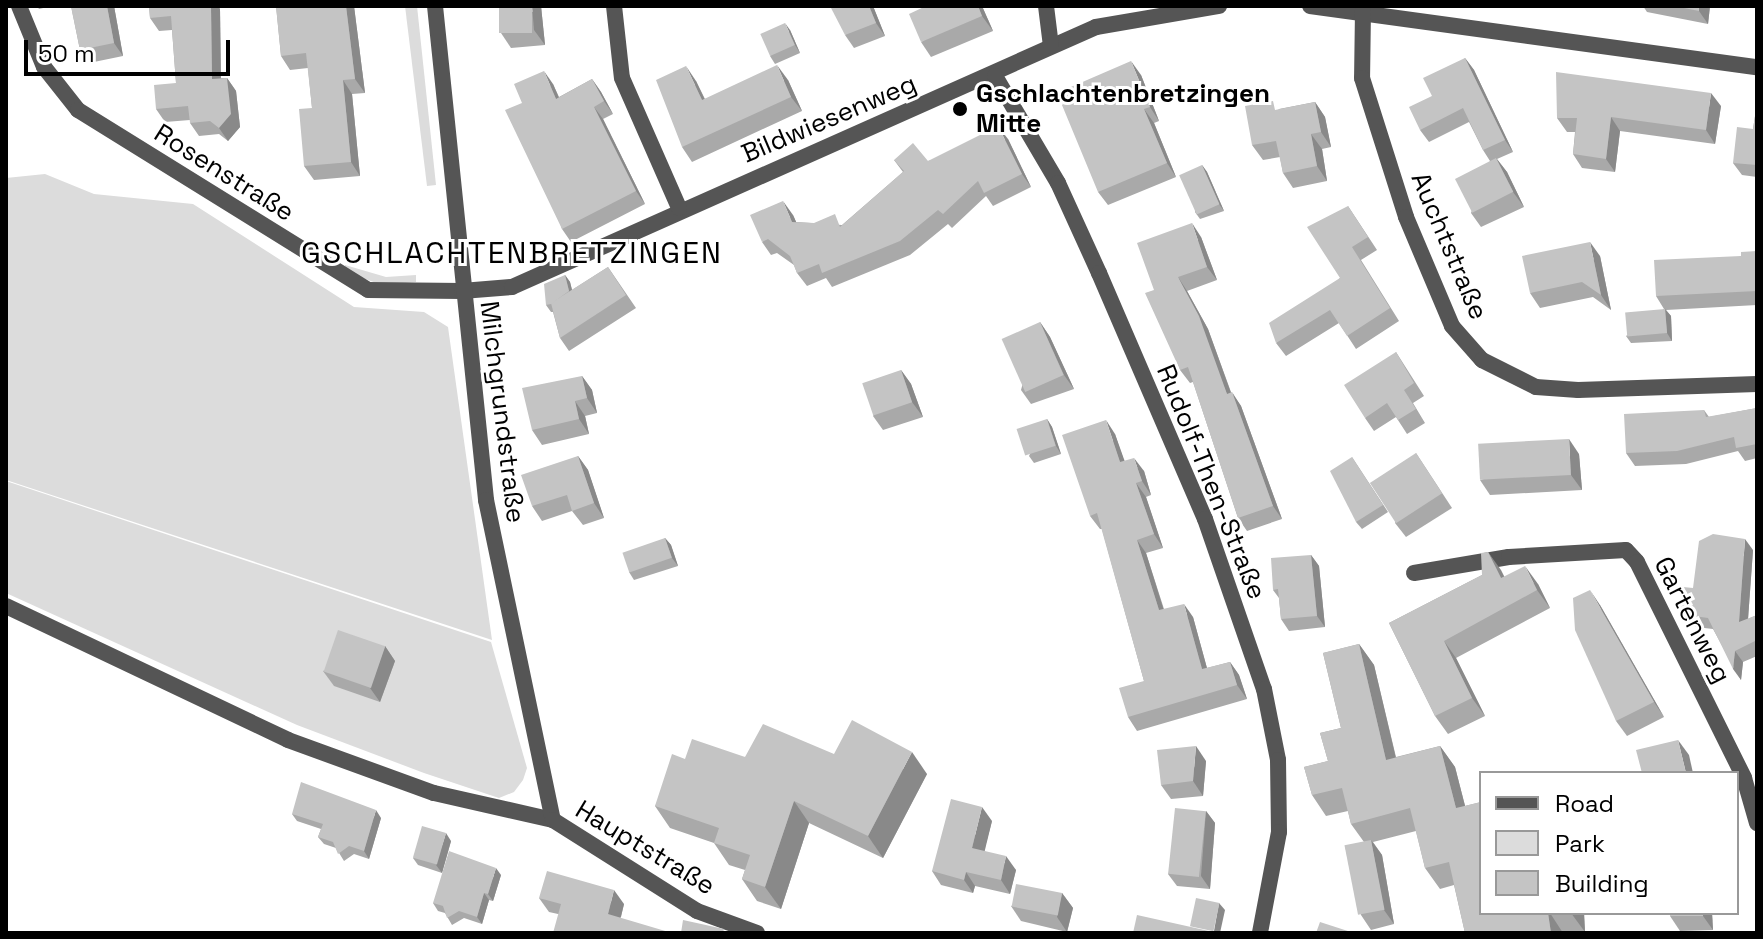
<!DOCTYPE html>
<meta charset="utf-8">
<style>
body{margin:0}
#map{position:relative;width:1763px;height:939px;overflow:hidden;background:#fff;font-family:"Space Grotesk",sans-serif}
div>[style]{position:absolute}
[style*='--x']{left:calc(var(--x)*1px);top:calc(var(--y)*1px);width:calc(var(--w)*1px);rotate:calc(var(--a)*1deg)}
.green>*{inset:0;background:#dcdcdc}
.minor>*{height:16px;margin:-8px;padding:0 8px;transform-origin:8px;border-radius:8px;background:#555}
.tertiary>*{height:16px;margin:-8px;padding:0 8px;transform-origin:8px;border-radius:8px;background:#555}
.wall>*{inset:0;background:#a9a9a9}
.shaded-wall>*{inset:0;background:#898989}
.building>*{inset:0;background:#c4c4c4;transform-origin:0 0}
.dots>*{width:22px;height:22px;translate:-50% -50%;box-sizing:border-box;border:4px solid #fff;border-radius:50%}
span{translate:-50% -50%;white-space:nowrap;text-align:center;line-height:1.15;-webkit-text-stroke:6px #fff;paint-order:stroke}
.poi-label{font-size:26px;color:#000;font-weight:700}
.left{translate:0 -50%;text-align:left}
.street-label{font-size:26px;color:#000}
.quarter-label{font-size:30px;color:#000;letter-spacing:2px}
.frame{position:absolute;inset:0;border:8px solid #000;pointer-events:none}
.legend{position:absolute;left:1479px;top:771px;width:260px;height:144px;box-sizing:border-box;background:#fff;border:2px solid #999;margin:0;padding:10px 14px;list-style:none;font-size:24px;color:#000}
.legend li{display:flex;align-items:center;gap:16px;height:40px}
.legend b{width:40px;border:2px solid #999}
.scale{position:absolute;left:24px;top:40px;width:206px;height:36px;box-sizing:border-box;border:4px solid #000;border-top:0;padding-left:10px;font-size:24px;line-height:28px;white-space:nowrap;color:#000;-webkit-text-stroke:6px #fff;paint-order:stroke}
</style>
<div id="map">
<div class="green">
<i style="clip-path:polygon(405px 6px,417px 6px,436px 185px,427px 186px)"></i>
<i style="clip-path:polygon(45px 174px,94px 194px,193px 204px,354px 307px,424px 312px,448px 327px,492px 640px,6px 480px,6px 178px)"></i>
<i style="clip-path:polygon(345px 265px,386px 277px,416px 275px,416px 282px,382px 285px,343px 271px)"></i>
<i style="clip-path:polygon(6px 481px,491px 642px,527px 768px,523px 780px,514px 792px,499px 798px,424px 773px,297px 725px,6px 593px)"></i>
</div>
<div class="minor">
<i style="--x:19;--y:6;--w:66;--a:67.7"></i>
<i style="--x:44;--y:67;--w:55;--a:51.7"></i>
<i style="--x:78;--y:110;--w:341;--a:31.8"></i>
<i style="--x:368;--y:290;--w:94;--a:0.6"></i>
<i style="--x:462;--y:291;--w:50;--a:-4.6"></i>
<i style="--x:512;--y:287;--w:639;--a:-24"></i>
<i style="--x:1096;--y:27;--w:125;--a:-9.7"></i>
<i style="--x:614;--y:6;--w:72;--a:83.7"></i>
<i style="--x:622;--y:78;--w:142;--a:66.3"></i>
<i style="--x:1046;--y:6;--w:40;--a:82.9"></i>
<i style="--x:1310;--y:6;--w:451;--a:7.8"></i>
<i style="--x:1363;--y:10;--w:68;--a:90.8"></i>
<i style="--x:1362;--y:78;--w:146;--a:72.4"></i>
<i style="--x:1406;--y:217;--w:118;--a:67.1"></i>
<i style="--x:1452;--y:326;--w:45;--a:48.6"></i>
<i style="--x:1482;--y:360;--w:60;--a:26.6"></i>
<i style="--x:1536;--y:387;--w:42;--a:4.1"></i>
<i style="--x:1578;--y:390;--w:179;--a:-1.9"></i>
<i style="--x:995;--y:76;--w:124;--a:59.5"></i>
<i style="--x:1058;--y:183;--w:99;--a:65.5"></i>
<i style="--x:1099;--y:273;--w:268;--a:66.7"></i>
<i style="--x:1205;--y:519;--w:180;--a:70.9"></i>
<i style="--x:1264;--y:689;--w:72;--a:78.8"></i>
<i style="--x:1278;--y:760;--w:72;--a:89.2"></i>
<i style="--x:1279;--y:832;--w:103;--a:100.7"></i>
<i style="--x:1414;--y:573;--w:96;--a:-9.6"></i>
<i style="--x:1509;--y:557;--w:117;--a:-3.4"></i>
<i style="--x:1626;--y:550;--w:16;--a:47"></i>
<i style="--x:1637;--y:562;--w:241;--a:63.6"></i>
<i style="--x:1744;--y:778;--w:47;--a:73.9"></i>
<i style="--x:6;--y:606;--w:312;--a:25.4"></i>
<i style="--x:288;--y:740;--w:155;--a:20"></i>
<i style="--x:434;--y:793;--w:122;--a:12.8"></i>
</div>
<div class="tertiary">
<i style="--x:435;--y:6;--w:497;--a:84.1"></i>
<i style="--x:486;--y:500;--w:327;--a:78.2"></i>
<i style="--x:553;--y:820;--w:170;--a:32.3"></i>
<i style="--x:697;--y:911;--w:64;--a:20.1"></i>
</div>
<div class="wall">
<i style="clip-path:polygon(37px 6px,52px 6px,39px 9px)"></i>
<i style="clip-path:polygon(71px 6px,114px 6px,123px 56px,89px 63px,80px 50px)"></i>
<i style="clip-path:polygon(149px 6px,218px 6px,220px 9px,221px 78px,227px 78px,236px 91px,240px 127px,228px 141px,219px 134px,199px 136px,190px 123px,190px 120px,165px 122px,156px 109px,176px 83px,172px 30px,159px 31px,150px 18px)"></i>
<i style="clip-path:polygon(276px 6px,354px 6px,365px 93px,352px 94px,360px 176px,314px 180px,304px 166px,312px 108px,308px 68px,290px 70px,281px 56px)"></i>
<i style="clip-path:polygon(541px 6px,545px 45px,511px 48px,501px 33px)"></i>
<i style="clip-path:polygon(873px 6px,885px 36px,854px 48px,845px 35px)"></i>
<i style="clip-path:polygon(982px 6px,993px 31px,931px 57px,921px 42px)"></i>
<i style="clip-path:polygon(1643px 6px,1710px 6px,1708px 24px,1647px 12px)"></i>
<i style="clip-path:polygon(790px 30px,800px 53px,775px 64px,770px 56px)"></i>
<i style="clip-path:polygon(1465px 58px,1474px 70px,1513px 152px,1497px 159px,1507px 172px,1524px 207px,1481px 227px,1471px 213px,1490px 161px,1483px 150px,1469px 122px,1429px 142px,1420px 130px,1432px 96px)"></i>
<i style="clip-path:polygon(1141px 75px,1159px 121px,1154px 123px,1176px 177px,1108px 205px,1098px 192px)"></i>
<i style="clip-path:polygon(592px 79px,601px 92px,613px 114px,603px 119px,645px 204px,571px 242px,562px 229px,522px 103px,553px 84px,559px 97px)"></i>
<i style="clip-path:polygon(788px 80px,802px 111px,692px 162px,682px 147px,696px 81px,705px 99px)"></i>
<i style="clip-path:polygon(1315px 102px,1325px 117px,1331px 147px,1322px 149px,1327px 181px,1293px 188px,1283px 173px,1280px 157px,1263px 160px,1252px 145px,1279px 109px)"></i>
<i style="clip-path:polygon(1757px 103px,1757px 177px,1742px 175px,1733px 163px,1753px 129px)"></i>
<i style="clip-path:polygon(1721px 106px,1715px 144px,1620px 131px,1615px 172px,1582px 168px,1573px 154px,1575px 132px,1567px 132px,1557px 118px)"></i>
<i style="clip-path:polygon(1008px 139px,1031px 187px,993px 206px,986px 196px,952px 228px,948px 224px,910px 255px,832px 287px,826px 278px,807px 286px,797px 273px,794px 265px,777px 253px,771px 255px,762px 242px,793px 215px,796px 222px,842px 225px,903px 172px,894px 160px,928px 161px)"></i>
<i style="clip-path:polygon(1202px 165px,1207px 172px,1224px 211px,1200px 219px,1195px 212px)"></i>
<i style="clip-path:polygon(1348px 206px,1377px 250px,1361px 260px,1399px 321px,1356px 349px,1339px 323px,1286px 356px,1276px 343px,1340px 278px)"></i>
<i style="clip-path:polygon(1201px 237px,1217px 280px,1187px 291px,1208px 329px,1231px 392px,1241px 406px,1282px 519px,1247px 531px,1238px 518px,1193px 382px,1190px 383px,1180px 370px,1154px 290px)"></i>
<i style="clip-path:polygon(1757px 251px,1757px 305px,1666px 310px,1671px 316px,1672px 341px,1631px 343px,1626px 336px,1664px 309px,1656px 296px,1741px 256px)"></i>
<i style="clip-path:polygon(1600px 256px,1611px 310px,1593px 297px,1540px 308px,1530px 293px)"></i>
<i style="clip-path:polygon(608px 267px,636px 308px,569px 351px,560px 338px,553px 312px,551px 312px,546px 305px,565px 275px,570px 282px,572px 290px)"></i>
<i style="clip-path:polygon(1040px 322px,1050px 337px,1074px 389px,1031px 404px,1021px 390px)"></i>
<i style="clip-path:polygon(1396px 352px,1424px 396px,1413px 403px,1425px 423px,1407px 434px,1396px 417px,1374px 431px,1365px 418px)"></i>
<i style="clip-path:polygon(901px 370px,911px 384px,923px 417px,883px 430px,873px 416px)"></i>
<i style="clip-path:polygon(582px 376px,592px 390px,597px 413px,585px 416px,589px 434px,542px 445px,532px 430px)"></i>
<i style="clip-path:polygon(1757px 408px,1757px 458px,1745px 461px,1738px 451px,1686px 464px,1635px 466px,1626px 453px,1704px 410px,1709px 417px)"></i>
<i style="clip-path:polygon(1047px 419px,1052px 427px,1061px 454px,1034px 463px,1029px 456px)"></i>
<i style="clip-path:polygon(1115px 434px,1124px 461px,1144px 471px,1151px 495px,1146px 497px,1163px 548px,1146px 553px,1164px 609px,1193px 617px,1207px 668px,1230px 662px,1239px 675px,1247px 699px,1137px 731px,1128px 717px,1144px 681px,1102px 529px,1100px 529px,1090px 516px)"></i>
<i style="clip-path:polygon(1416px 453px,1452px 508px,1406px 537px,1395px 523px)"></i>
<i style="clip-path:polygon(1579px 454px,1582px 490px,1490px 495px,1480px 480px)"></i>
<i style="clip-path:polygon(578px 456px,588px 470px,604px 518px,583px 525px,572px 511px,542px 521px,532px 506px)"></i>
<i style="clip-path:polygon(1352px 457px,1388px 512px,1362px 529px,1356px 522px)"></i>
<i style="clip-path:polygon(665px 538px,671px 545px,678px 566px,634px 580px,629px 572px)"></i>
<i style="clip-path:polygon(1753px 550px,1748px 619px,1757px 615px,1757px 656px,1743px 662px,1741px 680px,1713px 629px,1687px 626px,1679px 614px,1693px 588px)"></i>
<i style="clip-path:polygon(1488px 552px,1504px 577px,1538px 584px,1550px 608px,1456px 658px,1485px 716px,1448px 734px,1435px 716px,1389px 623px,1482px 575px)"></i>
<i style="clip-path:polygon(1311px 555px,1319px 566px,1325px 627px,1289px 631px,1281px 619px,1279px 598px,1273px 590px)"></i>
<i style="clip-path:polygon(1600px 605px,1664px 717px,1627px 736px,1616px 721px)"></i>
<i style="clip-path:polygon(1359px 644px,1374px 665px,1396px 757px,1440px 746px,1455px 767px,1465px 806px,1481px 802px,1481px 913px,1584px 913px,1585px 932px,1465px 933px,1454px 885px,1440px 889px,1425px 868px,1416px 831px,1373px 842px,1382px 855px,1394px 924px,1371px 930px,1361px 915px,1345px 846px,1364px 842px,1351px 824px,1348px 811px,1326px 816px,1312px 795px,1304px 767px,1328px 761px,1320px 733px,1341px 728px,1323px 653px)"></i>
<i style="clip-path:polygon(385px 646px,395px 661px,380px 702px,334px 686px,323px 671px)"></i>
<i style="clip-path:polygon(834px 754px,927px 774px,883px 858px,809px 823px,781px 909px,757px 901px,742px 879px,745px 870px,729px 865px,714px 843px,670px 828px,655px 806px,685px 759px)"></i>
<i style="clip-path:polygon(1206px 761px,1203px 796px,1171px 799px,1161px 785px)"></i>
<i style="clip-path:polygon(1206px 811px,1215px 823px,1210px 889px,1177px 886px,1168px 874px)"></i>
<i style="clip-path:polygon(292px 814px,381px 818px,369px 859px,354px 854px,344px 861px,336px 848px,324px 844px,318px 837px,321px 829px,297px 821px)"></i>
<i style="clip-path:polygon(992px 821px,984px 851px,1016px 870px,1010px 894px,975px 886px,973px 893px,941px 885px,932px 871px)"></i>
<i style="clip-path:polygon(451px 841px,442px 873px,418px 865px,413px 858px)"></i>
<i style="clip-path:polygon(501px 875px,493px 901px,489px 900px,482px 924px,464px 918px,452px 925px,445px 913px,438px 911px,433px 903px)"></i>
<i style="clip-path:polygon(1062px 893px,1073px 908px,1067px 932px,1021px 921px,1011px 906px)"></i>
<i style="clip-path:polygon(539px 898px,624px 904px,621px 917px,558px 914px,549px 912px)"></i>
<i style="clip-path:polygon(1712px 913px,1713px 930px,1680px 931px,1670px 916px)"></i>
</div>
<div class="shaded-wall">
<i style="clip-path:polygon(107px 6px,114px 6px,123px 56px,114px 43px)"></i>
<i style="clip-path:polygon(211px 6px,218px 6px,220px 9px,221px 92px,212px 79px)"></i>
<i style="clip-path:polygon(346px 6px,354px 6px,365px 93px,355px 79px)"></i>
<i style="clip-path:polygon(532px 6px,541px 6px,545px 45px,534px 30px)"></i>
<i style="clip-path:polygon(869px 6px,873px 6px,885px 36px,876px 23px)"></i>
<i style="clip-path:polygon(978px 6px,982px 6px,993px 31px,982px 16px)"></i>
<i style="clip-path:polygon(1699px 6px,1710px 6px,1708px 24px,1699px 11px)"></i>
<i style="clip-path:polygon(785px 23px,790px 30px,800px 53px,795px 45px)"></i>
<i style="clip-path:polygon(1465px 58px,1474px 70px,1513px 152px,1505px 140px)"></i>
<i style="clip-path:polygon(1131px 61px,1141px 75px,1159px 121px,1150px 107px)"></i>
<i style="clip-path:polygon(777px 65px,788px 80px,802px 111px,791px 97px)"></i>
<i style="clip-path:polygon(686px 66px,696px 81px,712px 115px,702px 100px)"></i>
<i style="clip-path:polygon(544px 71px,553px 84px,565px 112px,556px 99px)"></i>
<i style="clip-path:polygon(227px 78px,236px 91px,240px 127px,228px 141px,219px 128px)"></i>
<i style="clip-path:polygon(592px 79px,601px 92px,613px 114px,604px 101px)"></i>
<i style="clip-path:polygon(343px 80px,352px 94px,360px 176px,351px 162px)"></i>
<i style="clip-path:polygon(1711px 93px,1721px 106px,1715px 144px,1706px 130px)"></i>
<i style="clip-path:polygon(1315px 102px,1325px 117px,1331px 147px,1321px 132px)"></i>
<i style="clip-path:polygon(594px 107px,603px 119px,645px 204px,636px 191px)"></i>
<i style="clip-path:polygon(1144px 109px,1154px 123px,1176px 177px,1167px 163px)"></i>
<i style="clip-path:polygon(1611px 117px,1620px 131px,1615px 172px,1606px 159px)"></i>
<i style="clip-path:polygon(998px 126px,1008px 139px,1031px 187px,1022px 174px)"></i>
<i style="clip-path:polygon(1311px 134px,1322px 149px,1327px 181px,1317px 166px)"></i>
<i style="clip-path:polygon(1496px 158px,1507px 172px,1524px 207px,1513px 192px)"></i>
<i style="clip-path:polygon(1202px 165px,1207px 172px,1224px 211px,1219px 204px)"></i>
<i style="clip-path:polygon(783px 201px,793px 215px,802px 235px,792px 222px)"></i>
<i style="clip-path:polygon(1192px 223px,1201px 237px,1217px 280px,1207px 267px)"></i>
<i style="clip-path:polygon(1590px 242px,1600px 256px,1611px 310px,1601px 295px)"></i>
<i style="clip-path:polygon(565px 275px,570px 282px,576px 306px,571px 299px)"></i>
<i style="clip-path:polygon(1178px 277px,1187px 291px,1208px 329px,1236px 407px,1227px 394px)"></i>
<i style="clip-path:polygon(1665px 309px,1671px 316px,1672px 341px,1667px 333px)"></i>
<i style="clip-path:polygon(1040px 322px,1050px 337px,1074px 389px,1064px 375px)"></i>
<i style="clip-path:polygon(901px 370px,911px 384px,923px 417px,912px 402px)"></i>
<i style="clip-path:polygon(582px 376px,592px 390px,597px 413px,587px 398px)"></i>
<i style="clip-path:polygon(1232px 392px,1241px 406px,1282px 519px,1273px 506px)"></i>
<i style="clip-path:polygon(575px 401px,585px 416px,589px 434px,579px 419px)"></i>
<i style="clip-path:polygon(1047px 419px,1052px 427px,1061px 454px,1056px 446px)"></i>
<i style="clip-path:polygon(1106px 420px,1115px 434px,1130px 476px,1120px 462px)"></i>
<i style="clip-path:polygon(1569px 439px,1579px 454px,1582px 490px,1571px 475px)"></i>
<i style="clip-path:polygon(578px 456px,588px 470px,604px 518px,594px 503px)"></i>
<i style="clip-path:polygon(1134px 458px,1144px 471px,1151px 495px,1142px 481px)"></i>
<i style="clip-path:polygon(1136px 483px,1146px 497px,1163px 548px,1154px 534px)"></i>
<i style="clip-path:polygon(665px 538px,671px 545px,678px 566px,672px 558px)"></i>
<i style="clip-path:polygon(1745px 539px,1753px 550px,1747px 633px,1739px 622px)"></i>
<i style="clip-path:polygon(1137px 540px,1146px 553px,1168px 624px,1159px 610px)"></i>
<i style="clip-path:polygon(1488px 552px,1501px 570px,1514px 596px,1501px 578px)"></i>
<i style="clip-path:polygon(1311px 555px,1319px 566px,1325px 627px,1317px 616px)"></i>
<i style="clip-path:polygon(1525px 566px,1538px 584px,1550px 608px,1537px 590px)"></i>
<i style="clip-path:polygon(1590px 590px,1600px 605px,1664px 717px,1654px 702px)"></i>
<i style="clip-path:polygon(1184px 604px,1193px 617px,1211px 683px,1202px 669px)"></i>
<i style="clip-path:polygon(1444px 641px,1456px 658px,1485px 716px,1472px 698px)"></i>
<i style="clip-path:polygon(1359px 644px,1374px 665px,1401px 780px,1386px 760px)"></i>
<i style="clip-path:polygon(385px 646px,395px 661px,380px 702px,370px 688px)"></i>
<i style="clip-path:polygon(1735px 651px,1743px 662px,1741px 680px,1733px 669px)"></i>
<i style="clip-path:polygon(1230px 662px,1239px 675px,1247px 699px,1237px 685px)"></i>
<i style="clip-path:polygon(1678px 740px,1689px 755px,1693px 773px,1686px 773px)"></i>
<i style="clip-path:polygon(1196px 746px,1206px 761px,1203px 796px,1193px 781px)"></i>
<i style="clip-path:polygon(1440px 746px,1455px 767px,1471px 829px,1456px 808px)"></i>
<i style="clip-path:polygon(912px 752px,927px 774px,883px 858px,868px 836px)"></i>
<i style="clip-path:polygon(794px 801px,809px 823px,781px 909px,765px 887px)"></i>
<i style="clip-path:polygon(982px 807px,992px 821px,982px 862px,972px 848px)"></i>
<i style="clip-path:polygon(376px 810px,381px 818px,369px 859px,364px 851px)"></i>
<i style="clip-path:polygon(1206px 811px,1215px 823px,1210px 889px,1201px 876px)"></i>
<i style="clip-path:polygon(446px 833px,451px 841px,442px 873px,436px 865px)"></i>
<i style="clip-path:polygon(1371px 840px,1382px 855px,1394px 924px,1384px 910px)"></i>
<i style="clip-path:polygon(1006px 856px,1016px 870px,1010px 894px,1001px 880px)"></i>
<i style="clip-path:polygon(496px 868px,501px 875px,493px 901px,488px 894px)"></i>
<i style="clip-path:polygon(966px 872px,975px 886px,973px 893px,964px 880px)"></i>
<i style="clip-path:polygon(614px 890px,624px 904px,618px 928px,608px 914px)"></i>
<i style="clip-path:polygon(484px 893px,489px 900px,482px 924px,477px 917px)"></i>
<i style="clip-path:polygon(1062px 893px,1073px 908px,1067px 932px,1057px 917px)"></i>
<i style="clip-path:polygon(1219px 903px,1225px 910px,1220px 933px,1215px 933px,1214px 931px)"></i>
<i style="clip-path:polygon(1548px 913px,1550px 913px,1563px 933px,1551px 933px)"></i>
<i style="clip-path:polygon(1571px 913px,1584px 913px,1585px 932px)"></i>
<i style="clip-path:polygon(1703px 913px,1712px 913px,1713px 930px,1703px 916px)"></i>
</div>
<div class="building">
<i style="clip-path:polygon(71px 6px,107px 6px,114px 43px,80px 50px)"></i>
<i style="clip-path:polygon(149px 6px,211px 6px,212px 79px,227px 78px,231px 114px,219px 128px,210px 121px,190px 123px,188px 106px,156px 109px,154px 85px,176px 83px,171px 16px,150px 18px)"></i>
<i style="clip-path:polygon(276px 6px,346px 6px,355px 79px,343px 80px,351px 162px,304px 166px,299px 109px,312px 108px,306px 53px,281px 56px)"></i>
<i style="left:499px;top:6px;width:33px;height:27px"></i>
<i style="clip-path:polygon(830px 6px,869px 6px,876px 23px,845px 35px)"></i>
<i style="clip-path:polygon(926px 6px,978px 6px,982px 16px,921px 42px,909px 14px)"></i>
<i style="clip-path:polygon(1674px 6px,1699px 6px,1699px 11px)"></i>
<i style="left:785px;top:23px;width:24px;height:27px;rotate:66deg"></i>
<i style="clip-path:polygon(1465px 58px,1505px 140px,1483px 150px,1463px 108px,1420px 130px,1409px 107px,1432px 96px,1423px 78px)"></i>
<i style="clip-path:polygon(1131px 61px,1150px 107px,1144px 109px,1167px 163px,1098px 192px,1057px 93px)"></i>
<i style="clip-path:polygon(777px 65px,791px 97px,682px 147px,656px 80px,686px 66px,702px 100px)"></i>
<i style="clip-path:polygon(544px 71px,556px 99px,592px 79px,604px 101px,594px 107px,636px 191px,562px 229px,505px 110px,522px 103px,514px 84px)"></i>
<i style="clip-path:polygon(1556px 72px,1711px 93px,1706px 130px,1611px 117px,1606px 159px,1573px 154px,1577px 118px,1557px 118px)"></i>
<i style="clip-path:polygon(1273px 101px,1275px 110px,1315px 102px,1321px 132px,1311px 134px,1317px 166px,1283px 173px,1276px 141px,1252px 145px,1245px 106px)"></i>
<i style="clip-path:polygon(1757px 103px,1757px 165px,1733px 163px,1737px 127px,1753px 129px)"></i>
<i style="clip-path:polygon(998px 126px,1022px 174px,984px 193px,978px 181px,943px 214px,938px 210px,900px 241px,822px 273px,819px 264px,797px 273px,790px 256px,768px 239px,762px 242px,750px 215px,783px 201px,792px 222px,814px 223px,835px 214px,840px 227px,904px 171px,894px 160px,913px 143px,928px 161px)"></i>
<i style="left:1496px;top:158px;width:38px;height:46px;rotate:63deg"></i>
<i style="left:1202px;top:165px;width:43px;height:25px;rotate:66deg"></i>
<i style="clip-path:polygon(1348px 206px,1368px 237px,1352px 247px,1390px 308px,1347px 336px,1330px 310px,1276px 343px,1269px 323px,1340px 278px,1307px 227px)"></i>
<i style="clip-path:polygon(1192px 223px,1207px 267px,1178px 277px,1199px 316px,1227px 394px,1232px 392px,1273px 506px,1238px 518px,1188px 367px,1180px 370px,1145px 293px,1154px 290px,1137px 243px)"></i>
<i style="clip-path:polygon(1590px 242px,1601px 295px,1582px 282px,1530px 293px,1522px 256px)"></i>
<i style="clip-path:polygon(1757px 251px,1757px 291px,1656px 296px,1654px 260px,1741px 256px,1741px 252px)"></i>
<i style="clip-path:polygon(608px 267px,626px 295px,560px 338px,551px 303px)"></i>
<i style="clip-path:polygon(565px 275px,569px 291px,551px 304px,546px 305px,544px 284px)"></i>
<i style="left:1665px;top:309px;width:24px;height:40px;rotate:85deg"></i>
<i style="left:1040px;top:322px;width:58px;height:42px;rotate:66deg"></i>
<i style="clip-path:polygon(1396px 352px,1414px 383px,1404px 390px,1416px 409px,1398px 420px,1387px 403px,1365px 418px,1344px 385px)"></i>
<i style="left:901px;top:370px;width:34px;height:41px;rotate:71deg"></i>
<i style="clip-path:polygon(582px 376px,587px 398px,575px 401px,579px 419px,532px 430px,522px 388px)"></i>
<i style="clip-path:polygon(1757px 408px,1757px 444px,1736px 448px,1734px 437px,1677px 451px,1626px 453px,1624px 414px,1704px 410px,1706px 417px)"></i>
<i style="left:1047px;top:419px;width:28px;height:32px;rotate:72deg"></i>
<i style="clip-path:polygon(1106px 420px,1120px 462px,1134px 458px,1142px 481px,1136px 483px,1154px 534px,1137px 540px,1159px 610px,1184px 604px,1202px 669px,1230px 662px,1237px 685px,1128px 717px,1119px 688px,1144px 681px,1097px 513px,1090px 516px,1062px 435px)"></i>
<i style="left:1569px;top:439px;width:36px;height:91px;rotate:87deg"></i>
<i style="left:1416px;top:453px;width:48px;height:55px;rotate:57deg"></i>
<i style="clip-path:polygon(578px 456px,594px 503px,572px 511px,567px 495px,532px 506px,521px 475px)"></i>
<i style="clip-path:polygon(1352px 457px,1383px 505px,1356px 522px,1330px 471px)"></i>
<i style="clip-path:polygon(1713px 534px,1745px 539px,1739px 622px,1757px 615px,1757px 640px,1735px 651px,1733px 669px,1708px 618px,1679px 614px,1683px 587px,1693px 588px,1699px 541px)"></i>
<i style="left:665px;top:538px;width:21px;height:45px;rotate:71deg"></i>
<i style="clip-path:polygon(1488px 552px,1501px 578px,1525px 566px,1537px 590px,1444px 641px,1472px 698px,1435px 716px,1389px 623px,1482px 575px,1481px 553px)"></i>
<i style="clip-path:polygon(1311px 555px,1317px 616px,1281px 619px,1278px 589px,1273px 590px,1271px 558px)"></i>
<i style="clip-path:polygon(1590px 590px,1654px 702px,1616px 721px,1575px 630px,1573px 598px)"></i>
<i style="left:338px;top:630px;width:50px;height:44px;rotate:19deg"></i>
<i style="clip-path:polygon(1359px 644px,1386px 760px,1440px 746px,1456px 808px,1481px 802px,1481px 913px,1548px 913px,1551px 933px,1465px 933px,1449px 862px,1425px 868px,1410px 808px,1351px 824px,1342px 788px,1312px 795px,1304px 767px,1328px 761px,1320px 733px,1341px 728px,1323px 653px)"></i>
<i style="clip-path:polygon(852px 720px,912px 752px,868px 836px,794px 801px,765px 887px,742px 879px,750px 855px,714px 843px,719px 828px,655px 806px,672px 754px,685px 759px,692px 739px,745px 757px,763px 724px,834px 754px)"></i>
<i style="clip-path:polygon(1678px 740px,1686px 773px,1642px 773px,1636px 750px)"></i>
<i style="clip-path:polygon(1196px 746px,1193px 781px,1161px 785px,1157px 750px)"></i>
<i style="clip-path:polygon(301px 782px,376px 810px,364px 851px,349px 846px,338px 854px,333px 842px,318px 837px,323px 824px,292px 814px)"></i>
<i style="clip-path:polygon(951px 799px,982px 807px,972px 848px,1006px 856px,1001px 880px,966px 872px,964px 880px,932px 871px)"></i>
<i style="left:1175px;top:808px;width:31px;height:66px;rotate:6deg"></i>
<i style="left:422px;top:826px;width:25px;height:33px;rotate:16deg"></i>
<i style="left:1371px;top:840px;width:71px;height:27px;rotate:79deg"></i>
<i style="clip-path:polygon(449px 851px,496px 868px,488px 894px,484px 893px,477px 917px,459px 911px,447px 918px,443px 906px,433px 903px)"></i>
<i style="clip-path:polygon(547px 871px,614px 890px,608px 914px,672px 933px,553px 933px,561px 904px,539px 898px)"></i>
<i style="left:1016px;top:884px;width:47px;height:23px;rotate:11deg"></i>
<i style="left:1196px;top:898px;width:24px;height:29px;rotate:12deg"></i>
<i style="left:1670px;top:913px;width:33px;height:3px"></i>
<i style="clip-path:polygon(1137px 915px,1209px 931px,1209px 933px,1133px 933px)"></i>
<i style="clip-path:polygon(683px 920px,724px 929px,723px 933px,681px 933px)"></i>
<i style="clip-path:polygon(1320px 922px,1354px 933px,1316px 933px)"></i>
</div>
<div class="dots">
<i style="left:960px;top:109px;background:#000"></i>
</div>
<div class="poi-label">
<span class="left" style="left:976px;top:109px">Gschlachtenbretzingen<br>Mitte</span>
</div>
<div class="street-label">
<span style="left:829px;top:119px;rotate:-23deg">Bildwiesenweg</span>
<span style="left:224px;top:173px;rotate:32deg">Rosenstraße</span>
<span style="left:1449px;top:246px;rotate:67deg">Auchtstraße</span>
<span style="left:502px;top:412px;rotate:83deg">Milchgrundstraße</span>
<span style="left:1211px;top:482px;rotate:68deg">Rudolf-Then-Straße</span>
<span style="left:1692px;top:620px;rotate:63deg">Gartenweg</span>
<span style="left:645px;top:848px;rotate:31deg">Hauptstraße</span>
</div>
<div class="quarter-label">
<span style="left:512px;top:253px">GSCHLACHTENBRETZINGEN</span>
</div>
<div class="frame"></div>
<ul class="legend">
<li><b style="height:10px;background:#555"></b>Road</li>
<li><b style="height:22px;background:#dcdcdc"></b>Park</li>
<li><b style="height:22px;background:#c4c4c4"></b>Building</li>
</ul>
<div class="scale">50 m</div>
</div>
